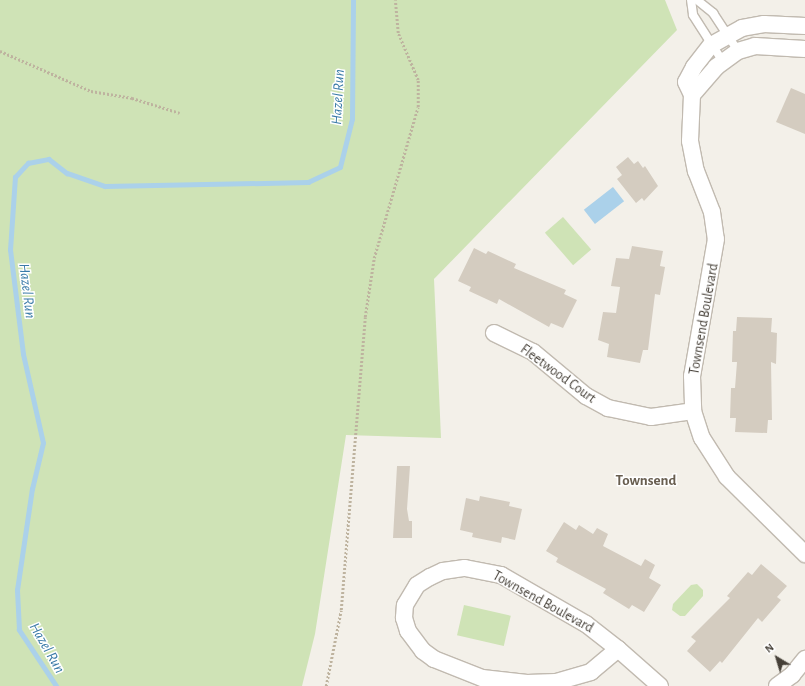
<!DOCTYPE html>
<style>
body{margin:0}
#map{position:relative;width:805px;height:686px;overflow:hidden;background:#f3f0e9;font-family:"Alegreya Sans",sans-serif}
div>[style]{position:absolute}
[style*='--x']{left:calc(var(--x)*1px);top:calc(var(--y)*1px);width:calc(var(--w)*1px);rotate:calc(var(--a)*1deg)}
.green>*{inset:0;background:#cfe3b6;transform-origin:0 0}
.water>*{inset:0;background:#abd1ea;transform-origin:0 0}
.stream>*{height:4.5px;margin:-2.25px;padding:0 2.25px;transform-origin:2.25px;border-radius:2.25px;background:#abd1ea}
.building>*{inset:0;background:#d4ccc0}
.path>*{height:2.5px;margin-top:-1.25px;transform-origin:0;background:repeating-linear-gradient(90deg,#beb39f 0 2px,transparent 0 4px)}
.roads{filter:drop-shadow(1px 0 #c1bab0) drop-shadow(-1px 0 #c1bab0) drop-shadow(0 1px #c1bab0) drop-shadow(0 -1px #c1bab0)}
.service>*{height:8px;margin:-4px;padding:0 4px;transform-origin:4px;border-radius:4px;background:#fff}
.minor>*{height:16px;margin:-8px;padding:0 8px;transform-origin:8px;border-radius:8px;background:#fff}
span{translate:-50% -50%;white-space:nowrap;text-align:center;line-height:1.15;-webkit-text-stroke:3px #fff;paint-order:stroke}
.street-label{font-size:14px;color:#464038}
.water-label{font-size:15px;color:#3b7ba8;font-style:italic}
.neighbourhood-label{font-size:15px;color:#685e50;font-weight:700}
.north{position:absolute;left:757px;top:638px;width:40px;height:40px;-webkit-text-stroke:3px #fff;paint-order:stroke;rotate:322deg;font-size:11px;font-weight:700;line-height:16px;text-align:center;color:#464038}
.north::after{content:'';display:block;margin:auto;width:14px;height:18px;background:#464038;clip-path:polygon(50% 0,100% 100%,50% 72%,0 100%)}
</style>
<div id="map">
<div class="green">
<i style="clip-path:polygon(0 0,665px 0,677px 30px,434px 279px,441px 438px,346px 435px,315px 634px,302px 686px,0 686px)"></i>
<i style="left:563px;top:217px;width:43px;height:24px;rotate:49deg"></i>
<i style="clip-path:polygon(697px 584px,703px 590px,703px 596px,685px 616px,680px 616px,672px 610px,673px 604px,691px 585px)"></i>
<i style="left:464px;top:605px;width:48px;height:31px;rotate:13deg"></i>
</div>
<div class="water">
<i style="left:613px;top:187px;width:18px;height:37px;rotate:52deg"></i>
</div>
<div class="stream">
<i style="--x:56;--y:686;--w:67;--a:-123.5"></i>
<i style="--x:19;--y:630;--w:40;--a:-92.9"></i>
<i style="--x:17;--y:590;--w:102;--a:-81.6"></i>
<i style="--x:32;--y:489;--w:47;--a:-76.6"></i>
<i style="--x:43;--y:443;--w:91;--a:-102.7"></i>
<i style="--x:23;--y:354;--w:105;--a:-97.1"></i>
<i style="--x:10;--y:250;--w:73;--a:-86.1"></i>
<i style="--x:15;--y:177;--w:19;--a:-47"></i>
<i style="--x:28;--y:163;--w:21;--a:-11"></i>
<i style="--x:49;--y:159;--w:23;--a:38"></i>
<i style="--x:67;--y:173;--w:40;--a:18.9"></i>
<i style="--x:105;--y:186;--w:203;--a:-1.1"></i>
<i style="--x:308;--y:182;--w:35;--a:-25"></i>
<i style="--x:340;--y:167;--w:49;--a:-76"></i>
<i style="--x:352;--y:119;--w:119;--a:-89.5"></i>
</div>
<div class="building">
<i style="clip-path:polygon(791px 88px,805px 94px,805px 134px,776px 122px)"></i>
<i style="clip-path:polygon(628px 157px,634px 164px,638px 161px,643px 168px,645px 166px,658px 186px,644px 201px,642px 198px,636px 203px,617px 179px,622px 175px,616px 167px)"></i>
<i style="clip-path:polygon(632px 246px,663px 251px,660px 266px,665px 267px,660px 295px,655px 294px,648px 350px,643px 350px,640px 363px,607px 357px,609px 344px,598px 340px,603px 312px,616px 313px,620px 287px,611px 286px,616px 258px,629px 259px)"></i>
<i style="clip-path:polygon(474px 248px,486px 254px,488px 251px,516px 264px,514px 268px,566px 290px,564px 294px,577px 300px,563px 328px,551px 323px,549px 327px,499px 299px,497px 304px,469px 291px,471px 287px,458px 281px)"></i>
<i style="clip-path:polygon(737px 317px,772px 318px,771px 332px,777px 333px,776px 364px,771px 362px,772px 420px,768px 420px,767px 433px,735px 432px,736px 418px,730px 418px,731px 388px,735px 388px,737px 362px,732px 362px,733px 331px,736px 331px)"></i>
<i style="clip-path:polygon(397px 466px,410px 466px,407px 509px,409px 521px,412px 521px,412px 538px,393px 538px)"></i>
<i style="clip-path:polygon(480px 496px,510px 502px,509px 506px,522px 509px,515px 540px,502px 537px,501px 543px,472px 537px,473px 533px,460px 530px,466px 498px,479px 501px)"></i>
<i style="clip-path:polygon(564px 522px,576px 530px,579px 525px,593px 534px,597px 528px,608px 534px,603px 546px,641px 566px,645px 559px,655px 565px,649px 578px,661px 585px,644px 612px,632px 605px,629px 609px,603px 593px,606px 589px,556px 562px,558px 558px,546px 551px)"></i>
<i style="clip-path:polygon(761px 564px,787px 586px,777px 597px,781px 600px,762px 622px,758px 618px,722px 663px,720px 661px,710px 672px,687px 651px,696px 641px,691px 637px,730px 598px,727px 596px,748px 572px,752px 575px)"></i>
</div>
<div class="path">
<i style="--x:0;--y:51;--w:99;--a:23.7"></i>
<i style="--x:91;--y:91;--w:42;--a:9.7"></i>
<i style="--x:132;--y:98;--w:50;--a:17.4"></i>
<i style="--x:326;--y:686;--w:77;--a:-78.8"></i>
<i style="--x:341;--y:610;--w:294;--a:-85.3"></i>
<i style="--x:365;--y:317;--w:60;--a:-81.3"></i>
<i style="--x:374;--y:258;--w:157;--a:-73.8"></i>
<i style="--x:418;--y:107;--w:27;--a:-90"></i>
<i style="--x:418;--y:80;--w:51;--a:-113.1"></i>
<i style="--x:398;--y:33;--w:33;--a:-95"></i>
</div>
<div class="roads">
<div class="service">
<i style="--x:691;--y:0;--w:15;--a:82"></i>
<i style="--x:693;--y:15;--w:56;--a:57.4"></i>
<i style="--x:697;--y:0;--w:21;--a:39"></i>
<i style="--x:713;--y:13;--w:45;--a:56.7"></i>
</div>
<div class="minor">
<i style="--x:805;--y:26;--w:41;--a:-177.2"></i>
<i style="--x:764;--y:24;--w:22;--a:170"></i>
<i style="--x:742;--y:28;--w:35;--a:151"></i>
<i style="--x:711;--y:45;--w:28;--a:128"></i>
<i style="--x:694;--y:67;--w:17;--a:118"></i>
<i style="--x:686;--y:82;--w:14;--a:65"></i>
<i style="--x:692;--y:95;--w:46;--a:92.5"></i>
<i style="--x:690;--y:141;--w:31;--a:79"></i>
<i style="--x:696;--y:171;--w:44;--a:68.7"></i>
<i style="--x:712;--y:212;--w:27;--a:82"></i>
<i style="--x:716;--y:239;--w:139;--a:99.9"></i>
<i style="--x:692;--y:376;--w:35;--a:88"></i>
<i style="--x:693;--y:411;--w:28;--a:72"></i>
<i style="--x:702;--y:438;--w:46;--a:57.3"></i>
<i style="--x:727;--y:477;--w:110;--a:44.6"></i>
<i style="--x:692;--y:95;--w:37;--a:-49"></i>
<i style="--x:716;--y:67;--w:27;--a:-36"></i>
<i style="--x:738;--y:51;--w:18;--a:-16"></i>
<i style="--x:755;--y:46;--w:50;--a:3.4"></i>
<i style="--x:494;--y:333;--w:43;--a:26"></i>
<i style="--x:533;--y:352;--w:69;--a:39.7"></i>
<i style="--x:586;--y:396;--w:25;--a:29"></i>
<i style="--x:608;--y:408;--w:44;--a:11.8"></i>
<i style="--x:651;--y:417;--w:42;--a:-8.1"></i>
<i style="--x:465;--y:568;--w:37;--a:11"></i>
<i style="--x:501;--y:575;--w:98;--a:30"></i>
<i style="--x:586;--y:624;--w:41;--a:38"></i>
<i style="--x:618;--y:649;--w:35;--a:140"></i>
<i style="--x:591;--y:672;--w:36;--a:164"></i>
<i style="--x:556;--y:682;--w:29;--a:178"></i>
<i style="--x:527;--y:683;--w:45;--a:-173.7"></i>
<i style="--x:482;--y:678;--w:52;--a:-158.4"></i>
<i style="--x:434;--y:659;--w:14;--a:-144"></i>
<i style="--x:423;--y:651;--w:25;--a:-127"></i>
<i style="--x:408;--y:631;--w:14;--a:-107"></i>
<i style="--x:404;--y:618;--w:13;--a:-86"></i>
<i style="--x:405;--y:605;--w:23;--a:-59"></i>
<i style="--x:417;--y:585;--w:15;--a:-32"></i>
<i style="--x:430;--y:577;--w:14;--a:-25"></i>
<i style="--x:443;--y:571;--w:22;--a:-8"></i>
<i style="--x:618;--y:649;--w:56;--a:41.4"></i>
<i style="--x:777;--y:686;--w:19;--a:-36"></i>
<i style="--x:792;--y:675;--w:21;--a:-51"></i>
</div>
</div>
<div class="street-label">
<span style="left:704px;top:319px;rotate:-80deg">Townsend Boulevard</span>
<span style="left:558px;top:374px;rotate:36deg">Fleetwood Court</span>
<span style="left:543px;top:602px;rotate:29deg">Townsend Boulevard</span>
</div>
<div class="water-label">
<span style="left:338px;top:97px;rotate:-87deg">Hazel Run</span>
<span style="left:27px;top:291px;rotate:83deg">Hazel Run</span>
<span style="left:47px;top:648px;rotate:60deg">Hazel Run</span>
</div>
<div class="neighbourhood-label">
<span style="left:646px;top:481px">Townsend</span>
</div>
<div class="north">N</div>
</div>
